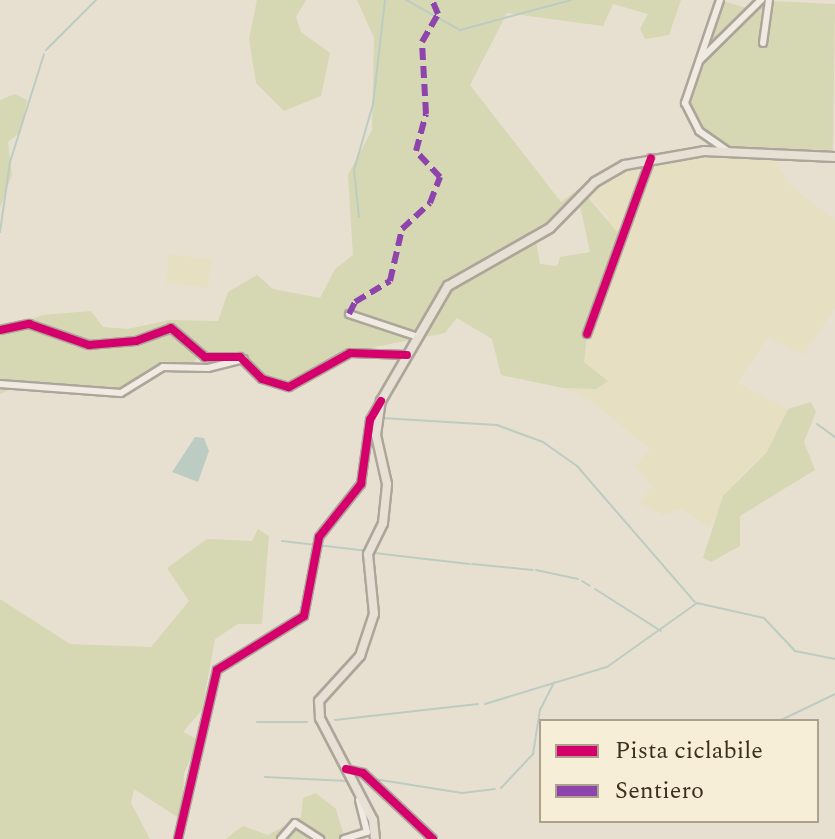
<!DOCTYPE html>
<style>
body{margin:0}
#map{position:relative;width:835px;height:839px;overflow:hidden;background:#e7e0d1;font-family:Spectral,serif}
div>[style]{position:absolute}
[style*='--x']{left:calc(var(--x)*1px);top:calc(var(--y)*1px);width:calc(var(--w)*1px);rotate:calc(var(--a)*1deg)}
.farmland>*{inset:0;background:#e6dfc2;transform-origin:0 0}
.green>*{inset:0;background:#d6d7b3}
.water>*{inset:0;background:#bcccc2}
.stream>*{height:2px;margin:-1px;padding:0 1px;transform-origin:1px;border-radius:1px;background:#bcccc2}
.roads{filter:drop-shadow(2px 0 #ada599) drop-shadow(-2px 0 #ada599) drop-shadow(0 2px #ada599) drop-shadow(0 -2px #ada599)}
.minor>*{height:6px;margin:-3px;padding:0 3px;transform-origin:3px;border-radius:3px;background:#efebe3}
.major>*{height:8px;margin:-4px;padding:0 4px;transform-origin:4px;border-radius:4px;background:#e6e1d4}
.quiet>*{height:6px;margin-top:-3px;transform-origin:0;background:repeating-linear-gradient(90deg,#8e44ad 0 12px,transparent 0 18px)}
.cycleway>*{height:8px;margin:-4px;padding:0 4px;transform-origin:4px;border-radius:4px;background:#d6006c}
span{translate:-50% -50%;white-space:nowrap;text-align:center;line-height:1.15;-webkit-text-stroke:8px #f7eed8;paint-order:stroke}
.legend{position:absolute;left:539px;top:719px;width:280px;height:104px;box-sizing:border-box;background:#f7eed8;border:2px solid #ada18e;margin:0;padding:10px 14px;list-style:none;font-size:24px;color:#3d2e20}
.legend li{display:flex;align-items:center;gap:16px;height:40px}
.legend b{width:40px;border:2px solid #ada18e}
</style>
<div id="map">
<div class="farmland">
<i style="clip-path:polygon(706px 154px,773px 154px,789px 184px,835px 220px,835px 309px,803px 355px,768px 337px,738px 383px,788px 409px,767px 452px,740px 475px,709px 528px,681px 509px,663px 515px,640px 503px,652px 486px,635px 466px,650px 449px,590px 400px,563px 388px,596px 389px,604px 377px,584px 362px,608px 216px,589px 196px,615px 174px)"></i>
<i style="left:169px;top:254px;width:43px;height:29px;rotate:7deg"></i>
</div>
<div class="green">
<i style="clip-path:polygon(257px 0,306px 0,296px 17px,301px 32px,330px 53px,321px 96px,284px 111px,256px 83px,249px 39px)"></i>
<i style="clip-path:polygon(evenodd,357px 0,681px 0,669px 35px,645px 39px,640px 29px,648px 14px,613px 4px,603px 26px,507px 13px,470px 85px,561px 202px,580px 188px,623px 239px,588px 329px,584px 362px,608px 381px,596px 389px,563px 388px,501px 375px,492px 339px,457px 318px,445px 333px,350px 352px,288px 385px,261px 376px,240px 355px,201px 352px,193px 364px,163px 364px,119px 391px,20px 385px,0 394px,0 332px,42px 315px,91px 311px,103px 327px,128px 329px,169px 320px,218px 321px,228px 292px,257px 275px,273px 289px,320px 298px,335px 269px,353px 255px,348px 175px,372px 130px,374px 38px,357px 0,580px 205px,590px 252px,560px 257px,557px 266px,540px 264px,536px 240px,580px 205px)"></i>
<i style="clip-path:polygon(752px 0,835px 4px,833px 150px,728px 147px,704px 134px,691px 114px,690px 94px,724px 1px,746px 8px)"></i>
<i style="clip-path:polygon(15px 94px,27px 100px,21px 132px,8px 142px,12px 175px,0 208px,0 100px)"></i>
<i style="clip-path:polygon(811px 402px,816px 412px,804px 442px,815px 470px,740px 516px,740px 546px,711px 562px,703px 558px,723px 496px,767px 452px,788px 409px)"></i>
<i style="clip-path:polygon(258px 529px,269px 536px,262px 624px,238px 624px,215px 639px,202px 710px,183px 732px,199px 740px,184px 773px,182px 820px,134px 789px,131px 803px,150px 839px,0 839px,0 599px,70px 644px,151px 647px,189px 601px,167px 568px,207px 539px,252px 541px)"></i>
<i style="clip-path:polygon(316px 793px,336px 809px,345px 839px,225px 839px,243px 826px,268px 835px,301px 817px,303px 798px)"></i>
</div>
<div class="water">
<i style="clip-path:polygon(195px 437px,204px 438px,209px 451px,198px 482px,172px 472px)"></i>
</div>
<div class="stream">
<i style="--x:406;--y:0;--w:62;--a:29.1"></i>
<i style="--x:460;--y:30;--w:115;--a:-15.1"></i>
<i style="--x:46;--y:50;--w:71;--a:-45"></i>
<i style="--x:359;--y:217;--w:47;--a:-96.1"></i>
<i style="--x:354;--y:170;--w:69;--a:-73.9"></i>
<i style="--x:373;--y:104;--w:105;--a:-83.4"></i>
<i style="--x:0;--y:232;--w:71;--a:-81.9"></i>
<i style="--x:10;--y:162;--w:113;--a:-72.5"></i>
<i style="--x:381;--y:418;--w:116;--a:3.5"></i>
<i style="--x:497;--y:425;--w:49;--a:20.3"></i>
<i style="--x:543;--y:442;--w:42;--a:35.2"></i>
<i style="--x:577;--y:466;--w:180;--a:49.1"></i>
<i style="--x:817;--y:424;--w:22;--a:36"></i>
<i style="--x:282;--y:541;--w:87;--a:6.6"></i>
<i style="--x:374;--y:553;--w:96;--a:6.6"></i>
<i style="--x:472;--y:564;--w:61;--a:5.6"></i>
<i style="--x:536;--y:570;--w:43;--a:12.1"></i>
<i style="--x:582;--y:581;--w:9;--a:32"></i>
<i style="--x:595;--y:589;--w:78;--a:32.5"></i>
<i style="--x:485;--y:704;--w:127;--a:-16.9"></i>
<i style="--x:607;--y:667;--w:110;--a:-35.4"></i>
<i style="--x:697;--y:603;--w:69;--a:12.6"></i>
<i style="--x:764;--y:618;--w:45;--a:46.8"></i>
<i style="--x:795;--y:651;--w:41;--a:11.3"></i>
<i style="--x:335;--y:720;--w:144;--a:-6.4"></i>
<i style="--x:779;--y:721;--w:62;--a:-25.7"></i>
<i style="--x:257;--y:722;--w:50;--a:0"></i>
<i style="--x:265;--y:777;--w:82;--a:2.8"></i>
<i style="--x:374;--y:779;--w:89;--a:9"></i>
<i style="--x:462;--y:793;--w:33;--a:-7"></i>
<i style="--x:501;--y:788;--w:47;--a:-46.7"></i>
<i style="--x:533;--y:754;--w:45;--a:-81"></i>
<i style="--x:540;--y:710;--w:31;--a:-63"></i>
</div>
<div class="roads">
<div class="minor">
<i style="--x:720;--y:0;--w:109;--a:108.8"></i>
<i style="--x:685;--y:103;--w:31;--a:63"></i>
<i style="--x:699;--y:131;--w:35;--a:35"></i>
<i style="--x:763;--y:43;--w:43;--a:-82.1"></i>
<i style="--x:700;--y:60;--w:86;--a:-44.5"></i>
<i style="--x:349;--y:314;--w:73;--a:18.4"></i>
<i style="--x:0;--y:330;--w:30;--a:-12"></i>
<i style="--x:29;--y:324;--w:64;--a:19.3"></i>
<i style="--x:89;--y:345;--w:47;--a:-4.9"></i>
<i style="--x:136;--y:341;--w:37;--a:-20"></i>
<i style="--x:171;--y:328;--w:45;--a:40.5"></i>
<i style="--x:205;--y:357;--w:35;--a:0"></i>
<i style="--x:240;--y:357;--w:31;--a:45"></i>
<i style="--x:262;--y:379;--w:28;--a:17"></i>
<i style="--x:289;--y:387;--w:70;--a:-29.1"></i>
<i style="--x:350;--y:353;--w:57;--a:2"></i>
<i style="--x:587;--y:334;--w:187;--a:-70"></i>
<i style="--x:0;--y:384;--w:121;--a:4.3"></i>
<i style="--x:121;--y:393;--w:49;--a:-31.8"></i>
<i style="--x:163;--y:367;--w:45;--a:1.3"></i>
<i style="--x:208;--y:368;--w:37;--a:-14"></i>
<i style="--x:346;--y:769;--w:17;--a:13"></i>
<i style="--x:363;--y:773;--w:96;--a:43.3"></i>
<i style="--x:178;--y:839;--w:173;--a:-77"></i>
<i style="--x:217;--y:670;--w:102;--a:-31.8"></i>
<i style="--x:304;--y:616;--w:80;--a:-79.2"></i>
<i style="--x:319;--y:537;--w:68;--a:-51.6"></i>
<i style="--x:361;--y:484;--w:65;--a:-82"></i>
<i style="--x:370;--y:420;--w:22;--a:-60"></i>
<i style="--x:281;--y:839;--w:21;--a:-49"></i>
<i style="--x:295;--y:823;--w:30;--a:33"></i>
<i style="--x:344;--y:839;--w:24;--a:-17"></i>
<i style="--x:367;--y:832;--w:33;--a:-104"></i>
</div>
<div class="major">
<i style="--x:375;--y:839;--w:19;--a:-96"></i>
<i style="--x:373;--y:820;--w:115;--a:-117.5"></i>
<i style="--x:320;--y:718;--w:17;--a:-93"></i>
<i style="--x:319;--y:701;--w:61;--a:-47.7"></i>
<i style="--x:360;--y:656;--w:44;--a:-71.6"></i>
<i style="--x:374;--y:614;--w:60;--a:-95.7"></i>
<i style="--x:368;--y:554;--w:34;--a:-64"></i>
<i style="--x:383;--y:523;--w:39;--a:-84"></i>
<i style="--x:387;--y:484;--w:50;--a:-102.7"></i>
<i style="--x:376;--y:435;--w:34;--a:-82"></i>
<i style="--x:381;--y:401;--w:133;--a:-59.8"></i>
<i style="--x:448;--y:286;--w:117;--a:-29.6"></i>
<i style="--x:550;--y:228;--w:64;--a:-45.6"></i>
<i style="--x:595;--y:182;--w:34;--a:-30"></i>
<i style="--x:625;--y:165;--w:80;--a:-10"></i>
<i style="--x:704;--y:151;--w:131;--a:2.6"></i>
</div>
</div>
<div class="quiet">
<i style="--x:349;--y:314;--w:13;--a:-63"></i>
<i style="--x:355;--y:302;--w:41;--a:-31"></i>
<i style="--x:390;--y:281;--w:53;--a:-77"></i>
<i style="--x:402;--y:229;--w:38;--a:-43"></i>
<i style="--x:430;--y:203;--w:28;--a:-69"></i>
<i style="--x:440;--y:177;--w:35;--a:-133"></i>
<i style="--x:416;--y:151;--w:38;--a:-75"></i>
<i style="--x:426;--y:114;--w:72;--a:-93.2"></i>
<i style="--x:422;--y:42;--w:32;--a:-60"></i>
<i style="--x:438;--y:14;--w:15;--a:-113"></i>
</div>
<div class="cycleway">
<i style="--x:0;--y:330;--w:30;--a:-12"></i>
<i style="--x:29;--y:324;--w:64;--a:19.3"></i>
<i style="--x:89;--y:345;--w:47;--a:-4.9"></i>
<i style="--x:136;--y:341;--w:37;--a:-20"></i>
<i style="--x:171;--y:328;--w:45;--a:40.5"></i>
<i style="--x:205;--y:357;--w:35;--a:0"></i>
<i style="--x:240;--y:357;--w:31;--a:45"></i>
<i style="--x:262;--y:379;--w:28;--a:17"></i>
<i style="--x:289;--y:387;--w:70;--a:-29.1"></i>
<i style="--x:350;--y:353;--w:57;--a:2"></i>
<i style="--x:587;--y:334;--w:187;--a:-70"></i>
<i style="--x:346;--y:769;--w:17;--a:13"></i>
<i style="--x:363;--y:773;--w:96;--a:43.3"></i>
<i style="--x:178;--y:839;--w:173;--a:-77"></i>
<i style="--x:217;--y:670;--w:102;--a:-31.8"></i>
<i style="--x:304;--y:616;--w:80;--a:-79.2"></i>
<i style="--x:319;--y:537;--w:68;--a:-51.6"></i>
<i style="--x:361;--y:484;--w:65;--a:-82"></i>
<i style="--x:370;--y:420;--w:22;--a:-60"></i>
</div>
<ul class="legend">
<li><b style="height:10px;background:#d6006c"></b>Pista ciclabile</li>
<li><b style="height:10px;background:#8e44ad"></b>Sentiero</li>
</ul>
</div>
